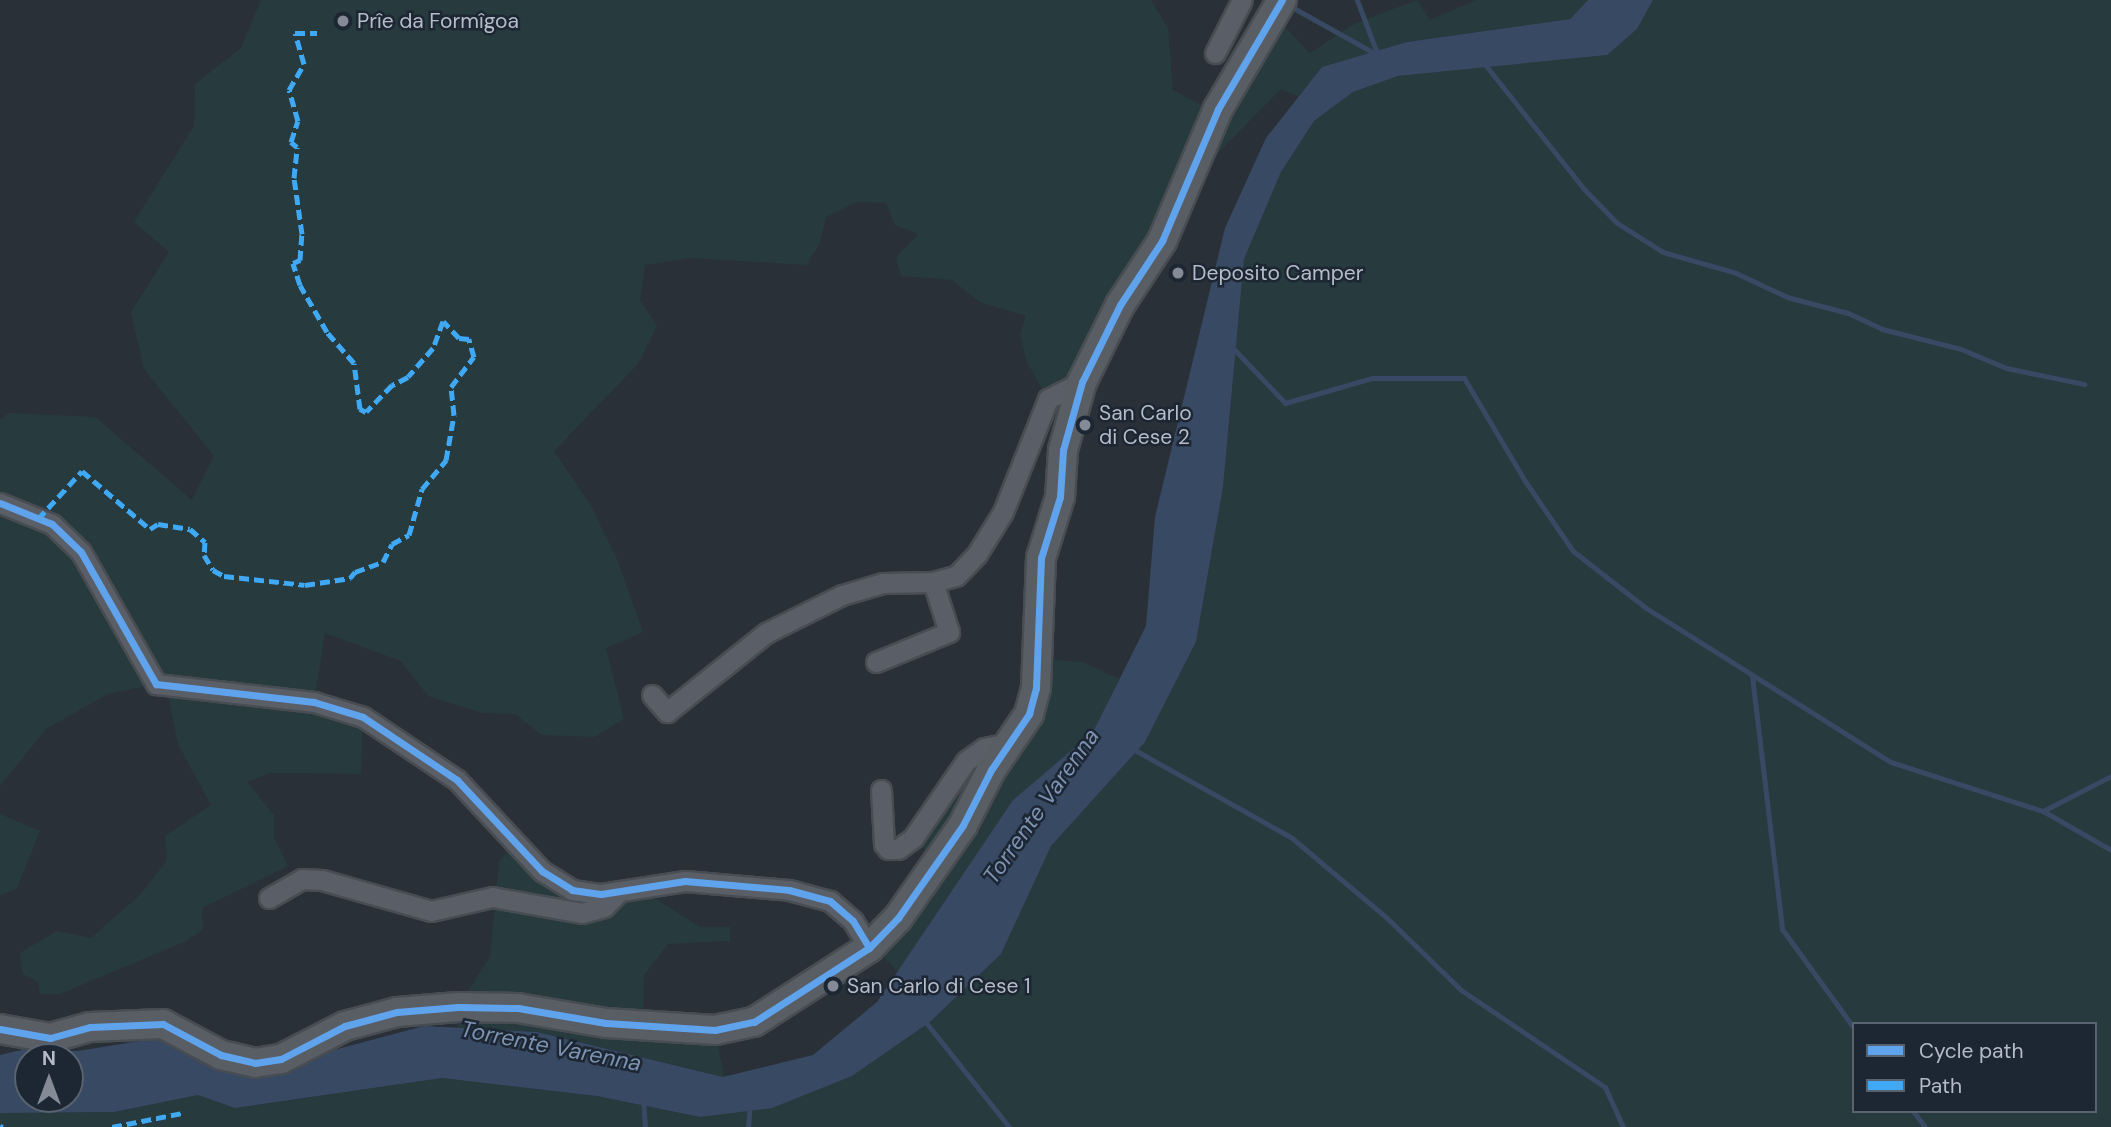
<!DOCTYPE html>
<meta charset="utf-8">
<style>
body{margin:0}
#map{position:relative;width:2111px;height:1127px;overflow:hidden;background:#2a3038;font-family:"DM Sans",sans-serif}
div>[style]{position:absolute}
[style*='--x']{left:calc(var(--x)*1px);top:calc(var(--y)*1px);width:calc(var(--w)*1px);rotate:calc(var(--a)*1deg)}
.green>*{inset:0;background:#273a3e}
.water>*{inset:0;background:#384963}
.stream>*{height:5px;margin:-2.5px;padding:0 2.5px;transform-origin:2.5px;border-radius:2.5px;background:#384963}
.roads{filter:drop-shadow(2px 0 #484c53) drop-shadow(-2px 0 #484c53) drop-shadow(0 2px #484c53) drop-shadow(0 -2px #484c53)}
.street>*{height:19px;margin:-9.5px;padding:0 9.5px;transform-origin:9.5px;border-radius:9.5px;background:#5a5e66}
.secondary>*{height:28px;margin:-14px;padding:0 14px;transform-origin:14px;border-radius:14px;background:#595d64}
.quiet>*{height:5px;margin-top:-2.5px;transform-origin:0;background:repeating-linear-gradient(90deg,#3fa9f5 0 10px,transparent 0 15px)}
.cycleway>*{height:7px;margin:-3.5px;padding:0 3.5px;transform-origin:3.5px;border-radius:3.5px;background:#60a3ed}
.dots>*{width:19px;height:19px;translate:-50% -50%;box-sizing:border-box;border:4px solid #1d2633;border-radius:50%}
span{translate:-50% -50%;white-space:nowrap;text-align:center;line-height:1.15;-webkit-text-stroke:5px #1d2633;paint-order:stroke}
.poi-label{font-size:21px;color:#b4bcc9}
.left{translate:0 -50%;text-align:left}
.water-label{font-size:23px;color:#7c92b1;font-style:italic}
.legend{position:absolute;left:1852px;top:1022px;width:245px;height:91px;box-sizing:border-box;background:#1d2633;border:2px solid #59626f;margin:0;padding:9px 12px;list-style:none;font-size:21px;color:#b4bcc9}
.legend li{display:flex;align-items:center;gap:14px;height:35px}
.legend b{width:35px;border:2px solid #59626f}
.north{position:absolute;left:14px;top:1043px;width:70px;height:70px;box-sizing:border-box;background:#1d2633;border:2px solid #59626f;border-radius:50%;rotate:0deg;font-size:19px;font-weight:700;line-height:28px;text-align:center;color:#b4bcc9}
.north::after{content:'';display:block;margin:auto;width:24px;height:32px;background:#848b96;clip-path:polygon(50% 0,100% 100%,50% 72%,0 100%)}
</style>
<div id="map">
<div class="green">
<i style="clip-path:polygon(261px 0,1151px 0,1168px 28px,1173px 90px,1216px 113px,1273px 14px,1310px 53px,1356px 23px,1417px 0,1430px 20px,1476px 0,1588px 0,1570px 19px,1407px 42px,1322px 67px,1298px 97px,1281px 89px,1214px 157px,1082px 382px,1048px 399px,1027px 362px,1020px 334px,1026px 316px,980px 302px,952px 280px,901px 276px,896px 258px,918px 234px,895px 225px,886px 203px,857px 202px,826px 217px,820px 242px,807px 265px,692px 258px,645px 265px,640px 300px,657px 326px,638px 364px,554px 451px,590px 504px,617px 559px,643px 632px,606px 648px,624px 719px,594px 737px,542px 735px,515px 714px,482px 713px,428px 696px,401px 661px,325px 633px,314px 702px,363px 717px,361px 774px,269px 773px,247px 782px,274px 815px,274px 837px,288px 866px,202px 908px,203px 930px,184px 942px,60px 994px,40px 994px,38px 982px,23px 974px,20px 953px,57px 931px,91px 938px,141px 894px,167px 860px,165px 836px,211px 805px,178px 744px,167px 688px,156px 684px,108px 694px,46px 729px,0 786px,0 420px,9px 413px,95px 417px,192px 500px,214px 456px,144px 369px,131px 312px,169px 252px,134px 222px,194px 126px,195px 84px,241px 48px)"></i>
<i style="clip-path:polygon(evenodd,1653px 0,2111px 0,2111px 1127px,0 1127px,0 1113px,114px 1112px,198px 1095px,236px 1108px,442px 1078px,597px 1096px,700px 1117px,852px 1076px,930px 1022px,1001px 954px,1051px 846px,1145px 742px,1196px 642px,1223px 487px,1244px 259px,1281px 172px,1314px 121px,1353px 92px,1398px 76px,1607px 55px,1637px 29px,1653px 0,1854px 1024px,2095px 1024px,2095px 1111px,1854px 1111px,1854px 1024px)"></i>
<i style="clip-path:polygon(1036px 659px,1083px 662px,1119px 679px,1093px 733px,1013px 800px,898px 972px,872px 945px,937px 863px,913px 838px,966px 761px,1009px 743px)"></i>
<i style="clip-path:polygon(0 814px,40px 831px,17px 888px,0 896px)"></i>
<i style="clip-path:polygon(516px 843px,572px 890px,639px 888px,700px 927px,730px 927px,730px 941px,668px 944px,644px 975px,643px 1024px,715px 1030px,724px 1077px,537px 1032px,458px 1028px,458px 1007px,490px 957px,499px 861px)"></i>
</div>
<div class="water">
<i style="clip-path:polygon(evenodd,1588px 0,1653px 0,1637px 29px,1607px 55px,1398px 76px,1353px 92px,1314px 121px,1281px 172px,1244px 259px,1223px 487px,1196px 642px,1145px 742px,1051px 846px,1001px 954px,930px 1022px,852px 1076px,772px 1108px,700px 1117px,597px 1096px,442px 1078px,235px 1108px,198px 1095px,114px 1112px,0 1113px,0 1055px,21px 1050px,78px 1051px,158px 1038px,240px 1075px,424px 1026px,537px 1032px,723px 1077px,813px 1055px,877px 1002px,1013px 800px,1093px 732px,1146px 626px,1155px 517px,1225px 228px,1266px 138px,1322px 67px,1407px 42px,1570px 19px,1588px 0,28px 1057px,70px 1057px,70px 1099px,28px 1099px,28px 1057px)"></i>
</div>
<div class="stream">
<i style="--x:1357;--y:0;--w:60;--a:69.4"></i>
<i style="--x:1290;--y:6;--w:98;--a:29.2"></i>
<i style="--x:1483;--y:62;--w:162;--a:51.5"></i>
<i style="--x:1584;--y:189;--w:47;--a:45.9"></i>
<i style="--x:1617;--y:223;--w:54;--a:32.2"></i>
<i style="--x:1663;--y:252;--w:76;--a:16"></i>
<i style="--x:1736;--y:273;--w:56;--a:25.2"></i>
<i style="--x:1787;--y:297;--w:63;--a:14.7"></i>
<i style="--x:1848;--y:313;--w:38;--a:25"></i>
<i style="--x:1882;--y:329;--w:81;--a:14.2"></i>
<i style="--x:1961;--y:349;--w:49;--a:22.9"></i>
<i style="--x:2006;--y:368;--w:80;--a:11.6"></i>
<i style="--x:1231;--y:346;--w:79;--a:46.5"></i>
<i style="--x:1285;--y:403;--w:91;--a:-16"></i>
<i style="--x:1372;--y:378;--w:92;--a:0"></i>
<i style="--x:1464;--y:378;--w:120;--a:59.4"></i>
<i style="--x:1525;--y:481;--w:85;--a:55.6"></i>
<i style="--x:1573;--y:551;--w:93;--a:38"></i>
<i style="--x:1646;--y:608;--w:289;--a:32.2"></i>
<i style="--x:1891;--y:762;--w:160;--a:17.9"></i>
<i style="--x:2043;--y:811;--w:78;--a:29.8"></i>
<i style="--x:1752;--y:676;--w:255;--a:83.2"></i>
<i style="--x:1782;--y:929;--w:122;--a:54"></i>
<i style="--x:1133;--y:749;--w:182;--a:29.2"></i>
<i style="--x:1292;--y:838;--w:124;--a:40.1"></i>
<i style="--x:1387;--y:918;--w:103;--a:44.2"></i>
<i style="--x:1461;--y:990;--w:174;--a:34"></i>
<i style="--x:1605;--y:1087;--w:44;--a:65.8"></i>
<i style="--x:2043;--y:811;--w:76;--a:-27.2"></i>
<i style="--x:924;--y:1020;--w:137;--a:51.5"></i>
<i style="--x:643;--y:1099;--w:28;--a:86"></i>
<i style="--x:1913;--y:1111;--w:20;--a:53"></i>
<i style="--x:748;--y:1127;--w:21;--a:-85"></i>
</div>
<div class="roads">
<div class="street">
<i style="--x:1215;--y:53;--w:59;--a:-63"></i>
<i style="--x:0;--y:503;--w:56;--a:22"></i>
<i style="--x:52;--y:524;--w:40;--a:44"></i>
<i style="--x:81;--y:552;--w:152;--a:60.4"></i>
<i style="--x:156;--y:684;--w:159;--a:6.5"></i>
<i style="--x:314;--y:702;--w:51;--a:17"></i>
<i style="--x:363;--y:717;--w:113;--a:33.8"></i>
<i style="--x:457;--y:780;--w:125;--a:47"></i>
<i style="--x:542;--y:871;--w:36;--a:32"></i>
<i style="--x:572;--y:890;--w:29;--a:8"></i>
<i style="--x:601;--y:894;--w:85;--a:-8.8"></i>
<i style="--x:685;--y:881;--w:104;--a:4.9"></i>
<i style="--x:789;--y:890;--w:42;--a:15"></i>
<i style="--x:830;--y:901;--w:30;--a:41"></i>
<i style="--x:853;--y:921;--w:31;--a:59"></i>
<i style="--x:876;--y:662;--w:79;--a:-22.3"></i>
<i style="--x:949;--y:632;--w:52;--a:-107.7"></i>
<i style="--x:652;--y:695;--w:23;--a:49"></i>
<i style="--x:667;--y:712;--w:127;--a:-38.6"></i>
<i style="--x:766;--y:633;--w:85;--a:-26.6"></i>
<i style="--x:842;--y:595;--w:43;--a:-16.3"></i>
<i style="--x:883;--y:583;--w:50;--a:-1.1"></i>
<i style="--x:933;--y:582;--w:24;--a:-15"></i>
<i style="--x:956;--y:576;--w:30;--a:-46"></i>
<i style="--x:977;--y:554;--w:49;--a:-58.2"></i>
<i style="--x:1003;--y:512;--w:122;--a:-68.3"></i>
<i style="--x:1048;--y:399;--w:38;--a:-27"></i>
<i style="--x:881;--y:790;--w:54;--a:86.8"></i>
<i style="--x:884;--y:844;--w:6;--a:51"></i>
<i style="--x:888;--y:849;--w:10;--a:0"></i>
<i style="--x:898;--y:849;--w:19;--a:-36"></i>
<i style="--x:913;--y:838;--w:93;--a:-55.5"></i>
<i style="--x:966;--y:761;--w:22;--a:-36"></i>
<i style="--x:984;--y:748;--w:25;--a:-11"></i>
<i style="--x:269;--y:898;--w:38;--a:-30"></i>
<i style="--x:302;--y:879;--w:20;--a:3"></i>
<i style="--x:322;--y:880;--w:113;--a:15.9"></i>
<i style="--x:431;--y:911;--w:63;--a:-12.9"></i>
<i style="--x:492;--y:897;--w:91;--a:10.1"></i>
<i style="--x:582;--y:913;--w:23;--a:-15"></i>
<i style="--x:604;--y:907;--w:21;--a:-45"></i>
</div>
<div class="secondary">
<i style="--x:0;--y:1029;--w:51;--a:10.2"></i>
<i style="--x:50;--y:1038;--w:41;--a:-15.4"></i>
<i style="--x:90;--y:1027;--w:73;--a:-2.4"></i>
<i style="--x:163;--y:1024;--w:66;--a:28.1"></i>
<i style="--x:221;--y:1055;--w:35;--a:13"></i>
<i style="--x:255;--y:1063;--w:26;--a:-9"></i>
<i style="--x:281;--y:1059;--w:72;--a:-27.3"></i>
<i style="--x:345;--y:1026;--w:54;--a:-15.1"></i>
<i style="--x:397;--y:1012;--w:61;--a:-4.7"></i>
<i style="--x:458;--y:1007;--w:60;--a:1"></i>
<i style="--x:518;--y:1008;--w:89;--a:9.7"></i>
<i style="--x:606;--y:1023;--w:109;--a:3.7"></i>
<i style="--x:715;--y:1030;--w:40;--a:-12"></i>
<i style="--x:754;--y:1022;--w:137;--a:-32.8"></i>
<i style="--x:869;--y:948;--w:42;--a:-46"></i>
<i style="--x:898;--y:918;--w:113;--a:-55"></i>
<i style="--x:963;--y:825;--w:62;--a:-63"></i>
<i style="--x:991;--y:770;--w:68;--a:-55.8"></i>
<i style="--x:1029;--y:714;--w:27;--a:-75"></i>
<i style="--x:1036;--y:688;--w:130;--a:-87.8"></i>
<i style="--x:1041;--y:558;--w:64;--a:-72.7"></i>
<i style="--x:1060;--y:497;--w:47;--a:-86.3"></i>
<i style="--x:1063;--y:450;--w:71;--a:-74.4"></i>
<i style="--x:1082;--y:382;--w:86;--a:-63.7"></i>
<i style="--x:1120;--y:305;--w:77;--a:-56.7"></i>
<i style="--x:1162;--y:241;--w:143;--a:-67"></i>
<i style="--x:1218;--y:109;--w:126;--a:-59.6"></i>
</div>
</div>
<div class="quiet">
<i style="--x:38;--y:519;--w:65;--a:-47.5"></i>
<i style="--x:82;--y:471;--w:89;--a:40.5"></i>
<i style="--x:150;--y:529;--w:9;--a:-32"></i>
<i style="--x:158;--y:524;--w:32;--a:9"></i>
<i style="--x:190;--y:529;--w:20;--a:41"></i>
<i style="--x:205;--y:542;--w:13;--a:94"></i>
<i style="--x:204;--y:555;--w:17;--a:59"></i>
<i style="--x:213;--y:570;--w:13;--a:29"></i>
<i style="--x:224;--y:576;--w:81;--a:6.3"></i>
<i style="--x:305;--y:585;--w:46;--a:-8.8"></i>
<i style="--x:350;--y:578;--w:8;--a:-50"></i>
<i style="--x:355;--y:572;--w:30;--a:-20"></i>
<i style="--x:383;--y:562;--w:20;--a:-63"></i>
<i style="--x:392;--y:544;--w:19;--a:-28"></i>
<i style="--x:409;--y:535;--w:48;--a:-74.2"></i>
<i style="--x:422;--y:489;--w:38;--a:-50"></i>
<i style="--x:446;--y:460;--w:46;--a:-79.9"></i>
<i style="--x:454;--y:415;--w:28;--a:-96"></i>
<i style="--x:451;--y:387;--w:38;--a:-53"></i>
<i style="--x:474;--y:357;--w:19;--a:-106"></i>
<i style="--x:469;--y:339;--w:10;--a:-174"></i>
<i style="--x:459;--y:338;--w:23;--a:-133"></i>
<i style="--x:443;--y:321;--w:29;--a:110"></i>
<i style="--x:433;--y:348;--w:38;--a:131"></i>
<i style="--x:408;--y:377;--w:18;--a:153"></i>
<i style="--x:392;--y:385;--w:37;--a:134"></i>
<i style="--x:366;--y:412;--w:7;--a:-153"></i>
<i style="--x:360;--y:409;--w:46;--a:-97.4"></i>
<i style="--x:354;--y:363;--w:41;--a:-131.1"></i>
<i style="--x:327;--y:332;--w:54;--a:-119.9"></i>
<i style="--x:300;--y:285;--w:23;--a:-108"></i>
<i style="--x:293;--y:263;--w:8;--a:-23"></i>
<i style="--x:300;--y:260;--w:26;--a:-86"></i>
<i style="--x:302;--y:234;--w:57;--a:-98.1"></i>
<i style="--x:294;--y:178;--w:31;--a:-84"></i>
<i style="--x:297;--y:147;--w:8;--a:-140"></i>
<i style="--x:291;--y:142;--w:22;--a:-72"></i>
<i style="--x:298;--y:121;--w:32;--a:-106"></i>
<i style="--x:289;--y:90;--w:30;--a:-60"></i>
<i style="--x:304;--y:64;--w:32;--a:-106"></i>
<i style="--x:295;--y:33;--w:22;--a:0"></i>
<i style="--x:0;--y:1126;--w:3;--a:18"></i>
<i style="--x:112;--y:1127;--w:71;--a:-11.3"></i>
</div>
<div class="cycleway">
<i style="--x:0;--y:503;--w:56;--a:22"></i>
<i style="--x:52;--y:524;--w:40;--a:44"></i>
<i style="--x:81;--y:552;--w:152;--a:60.4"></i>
<i style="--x:156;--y:684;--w:159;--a:6.5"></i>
<i style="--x:314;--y:702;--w:51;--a:17"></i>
<i style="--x:363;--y:717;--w:113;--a:33.8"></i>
<i style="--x:457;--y:780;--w:125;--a:47"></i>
<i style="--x:542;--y:871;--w:36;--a:32"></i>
<i style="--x:572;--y:890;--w:29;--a:8"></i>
<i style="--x:601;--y:894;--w:85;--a:-8.8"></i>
<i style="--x:685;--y:881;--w:104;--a:4.9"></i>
<i style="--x:789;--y:890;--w:42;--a:15"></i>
<i style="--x:830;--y:901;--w:30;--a:41"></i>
<i style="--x:853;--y:921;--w:31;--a:59"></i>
<i style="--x:0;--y:1029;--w:51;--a:10.2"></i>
<i style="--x:50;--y:1038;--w:41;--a:-15.4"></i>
<i style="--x:90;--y:1027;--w:73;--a:-2.4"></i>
<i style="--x:163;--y:1024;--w:66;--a:28.1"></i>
<i style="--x:221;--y:1055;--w:35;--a:13"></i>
<i style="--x:255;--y:1063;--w:26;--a:-9"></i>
<i style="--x:281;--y:1059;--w:72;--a:-27.3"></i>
<i style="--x:345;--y:1026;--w:54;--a:-15.1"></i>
<i style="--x:397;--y:1012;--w:61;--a:-4.7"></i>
<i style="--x:458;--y:1007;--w:60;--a:1"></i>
<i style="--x:518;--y:1008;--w:89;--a:9.7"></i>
<i style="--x:606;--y:1023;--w:109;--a:3.7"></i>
<i style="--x:715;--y:1030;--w:40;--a:-12"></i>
<i style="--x:754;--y:1022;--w:137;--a:-32.8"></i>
<i style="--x:869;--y:948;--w:42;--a:-46"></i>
<i style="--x:898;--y:918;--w:113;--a:-55"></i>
<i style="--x:963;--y:825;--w:62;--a:-63"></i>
<i style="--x:991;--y:770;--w:68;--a:-55.8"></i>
<i style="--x:1029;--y:714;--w:27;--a:-75"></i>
<i style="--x:1036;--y:688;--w:130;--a:-87.8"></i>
<i style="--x:1041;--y:558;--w:64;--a:-72.7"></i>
<i style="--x:1060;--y:497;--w:47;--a:-86.3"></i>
<i style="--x:1063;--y:450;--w:71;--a:-74.4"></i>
<i style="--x:1082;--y:382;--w:86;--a:-63.7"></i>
<i style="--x:1120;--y:305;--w:77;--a:-56.7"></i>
<i style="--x:1162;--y:241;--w:143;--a:-67"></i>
<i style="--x:1218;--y:109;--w:126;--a:-59.6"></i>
</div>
<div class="dots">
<i style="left:343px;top:21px;background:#848b96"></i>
<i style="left:1178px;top:273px;background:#848b96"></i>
<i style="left:1085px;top:425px;background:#848b96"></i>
<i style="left:833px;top:986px;background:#848b96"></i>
</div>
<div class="poi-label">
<span class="left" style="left:357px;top:21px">Prîe da Formîgoa</span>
<span class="left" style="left:1192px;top:273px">Deposito Camper</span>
<span class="left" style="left:1099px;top:425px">San Carlo<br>di Cese 2</span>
<span class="left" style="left:847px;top:986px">San Carlo di Cese 1</span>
</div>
<div class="water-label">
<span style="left:1041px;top:806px;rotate:-55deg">Torrente Varenna</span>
<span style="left:551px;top:1046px;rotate:11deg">Torrente Varenna</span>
</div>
<ul class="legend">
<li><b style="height:9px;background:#60a3ed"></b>Cycle path</li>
<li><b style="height:9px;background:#3fa9f5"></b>Path</li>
</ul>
<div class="north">N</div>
</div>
